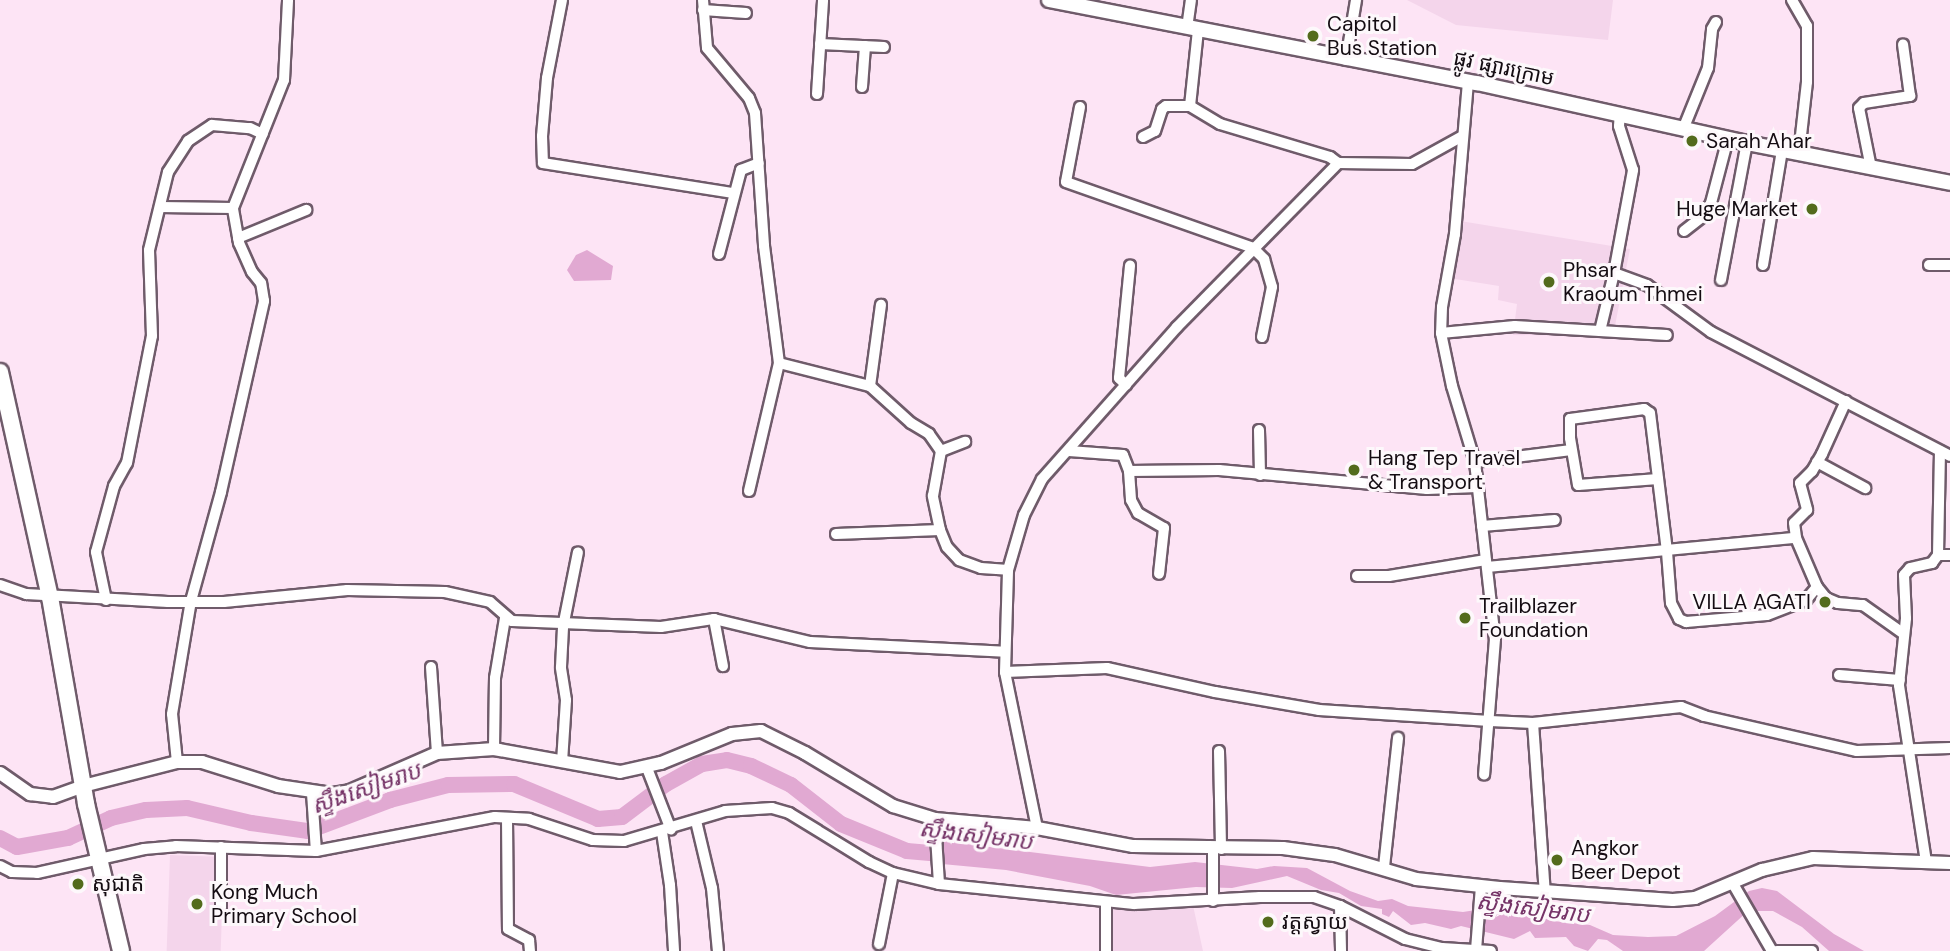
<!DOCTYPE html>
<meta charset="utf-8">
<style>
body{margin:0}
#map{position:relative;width:1950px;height:951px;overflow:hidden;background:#fde4f5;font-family:"DM Sans","Noto Sans Khmer",sans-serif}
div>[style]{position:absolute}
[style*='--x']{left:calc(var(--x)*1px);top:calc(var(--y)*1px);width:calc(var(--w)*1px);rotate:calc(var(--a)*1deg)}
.built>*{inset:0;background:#f4d5eb;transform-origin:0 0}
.forest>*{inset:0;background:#e1a9d2}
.river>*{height:16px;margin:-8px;padding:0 8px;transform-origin:8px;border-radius:8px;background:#e1a9d2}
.roads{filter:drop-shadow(2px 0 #6f5b6a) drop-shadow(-2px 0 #6f5b6a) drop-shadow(0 2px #6f5b6a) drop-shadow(0 -2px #6f5b6a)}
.minor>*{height:10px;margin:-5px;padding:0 5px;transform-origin:5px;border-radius:5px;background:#fff}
.tertiary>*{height:12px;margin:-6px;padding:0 6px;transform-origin:6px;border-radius:6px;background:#fff}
.secondary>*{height:14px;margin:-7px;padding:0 7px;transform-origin:7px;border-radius:7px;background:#fff}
.trunk>*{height:16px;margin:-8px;padding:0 8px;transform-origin:8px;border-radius:8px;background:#fff}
.dots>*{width:19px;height:19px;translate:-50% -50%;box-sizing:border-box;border:4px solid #fdf8fb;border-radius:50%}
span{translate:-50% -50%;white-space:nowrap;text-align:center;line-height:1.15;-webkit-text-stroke:6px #fdf8fb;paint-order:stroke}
.poi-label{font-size:21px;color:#140c12}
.left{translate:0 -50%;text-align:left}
.right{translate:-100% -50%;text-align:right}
.street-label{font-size:21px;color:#140c12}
.water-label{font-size:23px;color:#753367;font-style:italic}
</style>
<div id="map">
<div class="built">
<i style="clip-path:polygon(1407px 0,1613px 0,1608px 40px,1456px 25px)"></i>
<i style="clip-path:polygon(1454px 220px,1630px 249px,1613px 336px,1513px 335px,1517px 304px,1498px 300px,1499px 286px,1449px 278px)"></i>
<i style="left:170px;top:855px;width:54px;height:96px;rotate:2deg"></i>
<i style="clip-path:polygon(1192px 901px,1203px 951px,1109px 951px,1107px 906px)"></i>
</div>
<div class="forest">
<i style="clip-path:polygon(587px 250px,613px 266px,611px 280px,574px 281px,567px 270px,576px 255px)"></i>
<i style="clip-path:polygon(941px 841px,1150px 867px,1195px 862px,1257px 869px,1274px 866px,1307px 868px,1350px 891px,1378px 901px,1392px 899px,1408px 906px,1463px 912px,1501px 906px,1518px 917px,1534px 915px,1553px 921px,1590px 925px,1613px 935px,1648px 937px,1676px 936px,1715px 916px,1749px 891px,1762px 888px,1777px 891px,1834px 934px,1864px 951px,1829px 951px,1802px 927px,1773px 911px,1748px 911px,1704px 951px,1623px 951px,1607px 940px,1598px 939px,1588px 951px,1574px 946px,1566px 937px,1535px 938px,1530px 931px,1514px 939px,1461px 926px,1451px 929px,1425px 923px,1411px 925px,1393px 911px,1389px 917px,1382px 914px,1382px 909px,1361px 906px,1339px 893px,1321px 890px,1287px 876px,1232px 888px,1196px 887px,1116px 895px,1090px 886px,1006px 870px,942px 864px)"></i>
</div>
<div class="river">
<i style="--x:0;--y:838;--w:19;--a:28"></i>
<i style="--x:17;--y:847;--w:52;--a:-10"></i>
<i style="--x:68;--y:838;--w:47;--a:-24.9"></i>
<i style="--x:111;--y:818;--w:36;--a:-13"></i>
<i style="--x:146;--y:810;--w:41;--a:-2.8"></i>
<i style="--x:187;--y:808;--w:66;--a:13.2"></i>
<i style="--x:251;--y:823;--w:58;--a:8"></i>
<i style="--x:308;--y:831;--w:88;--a:-20.7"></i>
<i style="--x:390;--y:800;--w:60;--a:-14.5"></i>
<i style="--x:448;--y:785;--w:66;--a:-0.9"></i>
<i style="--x:514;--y:784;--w:91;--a:22.6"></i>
<i style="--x:598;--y:819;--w:24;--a:-5"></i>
<i style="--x:622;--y:817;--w:55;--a:-36.9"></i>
<i style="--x:666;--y:784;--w:41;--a:-29.1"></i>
<i style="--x:702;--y:764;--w:25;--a:-9"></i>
<i style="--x:727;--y:760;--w:25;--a:14"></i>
<i style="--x:751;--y:766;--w:44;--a:25.4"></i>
<i style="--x:791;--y:785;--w:63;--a:38"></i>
<i style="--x:841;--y:824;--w:71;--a:22.2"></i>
<i style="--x:907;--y:851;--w:46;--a:5"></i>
</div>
<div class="roads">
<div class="minor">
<i style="--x:562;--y:0;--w:79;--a:100.9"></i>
<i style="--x:547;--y:78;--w:58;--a:94.9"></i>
<i style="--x:542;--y:136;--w:27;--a:88"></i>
<i style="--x:543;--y:163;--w:191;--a:9"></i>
<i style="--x:703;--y:0;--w:48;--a:85.2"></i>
<i style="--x:707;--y:48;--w:65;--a:50"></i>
<i style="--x:749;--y:98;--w:16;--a:68"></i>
<i style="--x:755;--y:113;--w:133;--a:86.1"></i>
<i style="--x:764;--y:246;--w:118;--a:82.7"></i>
<i style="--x:779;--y:363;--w:94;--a:14.2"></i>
<i style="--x:870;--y:386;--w:55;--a:42.1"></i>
<i style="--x:911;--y:423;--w:21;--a:31"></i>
<i style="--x:929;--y:434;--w:21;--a:55"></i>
<i style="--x:1792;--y:0;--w:30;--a:60"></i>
<i style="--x:1807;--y:26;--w:56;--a:90"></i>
<i style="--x:1807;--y:82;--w:71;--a:96.4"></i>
<i style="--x:703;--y:10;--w:43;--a:4"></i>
<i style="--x:1187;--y:28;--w:28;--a:-82"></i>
<i style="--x:1198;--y:30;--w:76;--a:96"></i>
<i style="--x:1190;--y:106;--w:35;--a:31"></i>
<i style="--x:1220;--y:124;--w:115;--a:16.7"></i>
<i style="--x:1330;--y:157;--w:10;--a:37"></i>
<i style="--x:820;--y:44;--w:64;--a:2.7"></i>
<i style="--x:1346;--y:60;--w:61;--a:-80.5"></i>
<i style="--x:1468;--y:82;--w:153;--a:94.9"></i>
<i style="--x:1455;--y:234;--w:74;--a:100.1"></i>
<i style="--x:1442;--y:307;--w:26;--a:92"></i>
<i style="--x:1441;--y:333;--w:54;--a:78.3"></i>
<i style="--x:1452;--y:386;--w:79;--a:73.2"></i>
<i style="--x:1475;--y:462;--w:178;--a:83.6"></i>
<i style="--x:1495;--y:639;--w:136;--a:94.6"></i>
<i style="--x:862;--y:87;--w:41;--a:-85.8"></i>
<i style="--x:817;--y:94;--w:94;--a:-86.3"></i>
<i style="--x:1080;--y:107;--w:76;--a:100.6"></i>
<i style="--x:1066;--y:182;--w:198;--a:19.4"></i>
<i style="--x:1253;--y:248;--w:16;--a:45"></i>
<i style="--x:1264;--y:259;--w:29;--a:74"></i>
<i style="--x:1272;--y:287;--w:51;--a:101.3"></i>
<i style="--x:1684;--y:127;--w:64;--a:-67.9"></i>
<i style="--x:1708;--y:68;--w:39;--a:-84"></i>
<i style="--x:1712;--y:29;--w:8;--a:-60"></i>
<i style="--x:1143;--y:137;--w:13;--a:-27"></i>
<i style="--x:1155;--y:131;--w:23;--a:-72"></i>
<i style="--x:1162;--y:109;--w:5;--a:-37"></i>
<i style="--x:1166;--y:106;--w:24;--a:0"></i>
<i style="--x:1871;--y:168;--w:61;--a:-101.3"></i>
<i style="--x:1859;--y:108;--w:7;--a:-45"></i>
<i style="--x:1864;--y:103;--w:47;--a:-8.7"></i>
<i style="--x:1910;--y:96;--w:52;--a:-97.7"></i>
<i style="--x:160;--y:207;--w:73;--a:0.8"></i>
<i style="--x:1684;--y:231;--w:24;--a:-38"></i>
<i style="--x:1703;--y:216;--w:15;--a:-58"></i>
<i style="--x:1711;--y:203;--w:67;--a:-75.3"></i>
<i style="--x:238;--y:238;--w:74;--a:-22.4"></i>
<i style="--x:719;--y:254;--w:87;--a:-75.3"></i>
<i style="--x:741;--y:170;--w:19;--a:-21"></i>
<i style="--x:1763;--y:265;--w:117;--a:-80.6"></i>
<i style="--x:1929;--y:265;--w:21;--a:0"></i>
<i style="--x:1614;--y:273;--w:35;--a:20"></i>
<i style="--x:1647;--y:285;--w:79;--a:36.3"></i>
<i style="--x:1711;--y:332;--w:269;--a:27.4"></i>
<i style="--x:1721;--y:280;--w:139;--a:-79.3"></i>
<i style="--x:1600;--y:331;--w:60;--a:-76.4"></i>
<i style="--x:1614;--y:273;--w:105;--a:-79.5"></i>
<i style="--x:1633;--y:170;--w:46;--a:-107.7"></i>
<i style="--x:1619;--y:126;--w:13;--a:-86"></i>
<i style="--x:1441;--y:333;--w:74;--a:-5.4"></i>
<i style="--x:1515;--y:326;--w:152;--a:3.4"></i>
<i style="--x:1126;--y:385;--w:10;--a:-135"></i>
<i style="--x:1119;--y:378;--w:113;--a:-84.4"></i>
<i style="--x:870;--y:386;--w:82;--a:-82.3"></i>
<i style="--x:1846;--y:401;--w:58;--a:114.4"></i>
<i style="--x:1822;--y:454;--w:20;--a:120"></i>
<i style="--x:1812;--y:471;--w:17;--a:135"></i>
<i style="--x:1800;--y:483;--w:28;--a:75"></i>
<i style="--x:1807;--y:510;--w:18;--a:135"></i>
<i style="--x:1794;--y:523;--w:15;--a:82"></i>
<i style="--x:1796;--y:538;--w:53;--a:66.8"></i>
<i style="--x:1817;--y:587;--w:14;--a:51"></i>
<i style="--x:1826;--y:598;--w:13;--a:23"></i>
<i style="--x:1838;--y:603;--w:25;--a:5"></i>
<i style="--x:1863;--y:605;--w:50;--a:35.3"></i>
<i style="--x:1259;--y:430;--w:45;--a:88.7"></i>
<i style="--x:1069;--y:451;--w:54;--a:4.2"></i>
<i style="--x:1123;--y:455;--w:17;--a:69"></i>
<i style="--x:1129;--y:471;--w:29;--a:86"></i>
<i style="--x:1131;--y:500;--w:15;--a:62"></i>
<i style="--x:1138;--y:513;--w:30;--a:30"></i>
<i style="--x:1164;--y:528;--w:46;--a:96.2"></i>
<i style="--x:1475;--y:462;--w:97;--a:-7.1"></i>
<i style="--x:1817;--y:462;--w:55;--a:28.4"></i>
<i style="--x:1129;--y:471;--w:90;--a:-0.6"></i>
<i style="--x:1219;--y:470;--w:209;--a:5.2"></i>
<i style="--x:1427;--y:489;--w:50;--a:-2.3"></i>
<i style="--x:1658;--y:479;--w:80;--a:175.7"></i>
<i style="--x:1578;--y:485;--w:48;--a:-99.7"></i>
<i style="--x:1570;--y:438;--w:19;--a:-90"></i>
<i style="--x:1570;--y:419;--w:75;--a:-7.7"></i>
<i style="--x:1644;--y:409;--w:7;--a:34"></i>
<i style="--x:1650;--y:413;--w:140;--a:83"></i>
<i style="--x:1667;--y:552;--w:51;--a:85.5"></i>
<i style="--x:1671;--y:603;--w:18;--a:63"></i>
<i style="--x:1679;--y:619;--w:8;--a:23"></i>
<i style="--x:1686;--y:622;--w:81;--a:-4.9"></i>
<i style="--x:1767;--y:615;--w:42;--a:-21"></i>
<i style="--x:1806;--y:600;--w:17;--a:-50"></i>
<i style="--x:749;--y:491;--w:131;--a:-76.8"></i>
<i style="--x:1482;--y:526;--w:73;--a:-4.7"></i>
<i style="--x:940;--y:530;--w:35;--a:-102"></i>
<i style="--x:933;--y:496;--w:46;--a:-79.9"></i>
<i style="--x:941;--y:451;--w:26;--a:-21"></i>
<i style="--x:836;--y:534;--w:104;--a:-2.2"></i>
<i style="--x:940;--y:530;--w:18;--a:68"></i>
<i style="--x:947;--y:547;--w:18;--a:47"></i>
<i style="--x:959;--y:560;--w:23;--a:20"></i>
<i style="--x:981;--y:568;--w:27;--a:4"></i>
<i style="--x:1938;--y:555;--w:12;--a:0"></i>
<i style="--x:1487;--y:567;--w:310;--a:-5.4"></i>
<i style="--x:1357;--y:576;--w:32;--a:0"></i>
<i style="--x:1389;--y:576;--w:98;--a:-9.4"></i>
<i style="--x:0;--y:585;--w:28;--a:19"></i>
<i style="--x:26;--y:594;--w:142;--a:3.2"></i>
<i style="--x:168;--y:602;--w:56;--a:0"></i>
<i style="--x:224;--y:602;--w:124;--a:-5.6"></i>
<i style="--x:347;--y:590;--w:98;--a:1.2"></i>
<i style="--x:445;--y:592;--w:46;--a:12.5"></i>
<i style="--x:490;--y:602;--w:29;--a:41"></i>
<i style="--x:512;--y:621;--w:149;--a:2.3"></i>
<i style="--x:661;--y:627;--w:54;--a:-8.6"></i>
<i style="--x:714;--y:619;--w:99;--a:13.5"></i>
<i style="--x:810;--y:642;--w:195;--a:2.9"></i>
<i style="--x:106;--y:600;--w:49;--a:-101.8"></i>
<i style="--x:96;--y:552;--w:68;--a:-74.7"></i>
<i style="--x:114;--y:486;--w:26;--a:-61"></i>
<i style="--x:127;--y:463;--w:129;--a:-78.9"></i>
<i style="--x:152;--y:336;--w:86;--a:-92"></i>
<i style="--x:149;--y:250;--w:80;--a:-76.3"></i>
<i style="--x:168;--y:172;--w:37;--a:-57"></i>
<i style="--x:188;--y:141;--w:29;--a:-34"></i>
<i style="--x:212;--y:125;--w:38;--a:5"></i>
<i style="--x:250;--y:128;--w:14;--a:25"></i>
<i style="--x:714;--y:619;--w:48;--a:79.2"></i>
<i style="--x:431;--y:667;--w:86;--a:86"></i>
<i style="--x:1005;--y:672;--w:102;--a:-2.2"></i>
<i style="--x:1107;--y:668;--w:111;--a:12.5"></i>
<i style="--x:1215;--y:692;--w:106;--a:9.8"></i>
<i style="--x:1319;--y:710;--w:171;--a:3.7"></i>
<i style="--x:1490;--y:721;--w:43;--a:2.7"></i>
<i style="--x:1533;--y:723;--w:149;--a:-6.2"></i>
<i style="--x:1681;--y:707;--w:25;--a:21"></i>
<i style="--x:1704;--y:716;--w:157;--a:12.9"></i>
<i style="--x:1857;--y:751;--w:93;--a:-1.8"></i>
<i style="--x:1839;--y:675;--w:61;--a:4.7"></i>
<i style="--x:1533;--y:723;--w:170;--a:86"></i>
<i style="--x:494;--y:749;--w:71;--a:-89.2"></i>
<i style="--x:495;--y:678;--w:61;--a:-80.5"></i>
<i style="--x:1219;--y:751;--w:98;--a:88.8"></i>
<i style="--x:177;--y:762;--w:48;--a:-95.9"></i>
<i style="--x:172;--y:714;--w:115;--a:-80.5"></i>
<i style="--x:191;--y:601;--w:113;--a:-74.6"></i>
<i style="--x:221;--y:492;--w:196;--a:-77.3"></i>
<i style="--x:264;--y:301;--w:18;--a:-99"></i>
<i style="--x:261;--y:283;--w:14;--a:-129"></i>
<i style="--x:252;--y:272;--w:32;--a:-114"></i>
<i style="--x:239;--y:243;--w:36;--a:-100"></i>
<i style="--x:233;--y:208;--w:138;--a:-68.3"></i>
<i style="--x:284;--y:80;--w:80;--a:-87.1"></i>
<i style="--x:562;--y:762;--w:62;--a:-86.3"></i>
<i style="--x:566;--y:700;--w:33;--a:-99"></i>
<i style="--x:561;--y:667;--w:40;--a:-87.1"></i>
<i style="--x:563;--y:627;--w:76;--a:-78.7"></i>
<i style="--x:647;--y:768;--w:66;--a:68.8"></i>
<i style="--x:312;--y:793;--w:58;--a:86.1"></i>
<i style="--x:507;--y:818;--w:111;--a:89.5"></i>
<i style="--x:508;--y:929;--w:24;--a:28"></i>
<i style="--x:529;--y:940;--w:11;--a:85"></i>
<i style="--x:935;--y:819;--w:65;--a:86.5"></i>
<i style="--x:696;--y:821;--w:69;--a:76.6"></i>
<i style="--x:712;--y:888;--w:63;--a:84.6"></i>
<i style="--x:1037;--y:828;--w:159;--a:-101.6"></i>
<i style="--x:1005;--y:672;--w:102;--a:-88.3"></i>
<i style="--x:1008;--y:570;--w:57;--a:-73.8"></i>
<i style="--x:1024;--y:515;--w:40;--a:-63.4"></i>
<i style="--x:1042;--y:479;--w:203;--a:-48.4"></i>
<i style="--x:1177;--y:327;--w:230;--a:-45.5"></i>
<i style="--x:1338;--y:163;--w:74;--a:0.8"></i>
<i style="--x:1412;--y:164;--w:56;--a:-28.9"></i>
<i style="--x:662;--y:832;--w:54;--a:81.4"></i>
<i style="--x:670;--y:885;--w:66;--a:86.5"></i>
<i style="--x:1213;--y:849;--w:52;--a:90"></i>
<i style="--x:1926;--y:862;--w:179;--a:-98.7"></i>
<i style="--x:1899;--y:685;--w:67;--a:-84"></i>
<i style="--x:1906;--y:618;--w:43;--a:-92.7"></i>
<i style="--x:1904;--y:575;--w:9;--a:-49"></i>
<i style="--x:1910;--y:568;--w:23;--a:-13"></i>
<i style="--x:1932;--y:563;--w:10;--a:-53"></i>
<i style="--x:1938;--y:555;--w:104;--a:-88.9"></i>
<i style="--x:0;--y:866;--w:13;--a:27"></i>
<i style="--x:12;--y:872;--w:25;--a:2"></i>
<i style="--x:37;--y:873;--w:110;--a:-12.6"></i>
<i style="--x:144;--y:849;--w:32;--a:-5"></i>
<i style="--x:176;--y:846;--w:140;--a:2"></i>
<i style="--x:316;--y:851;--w:182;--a:-10.8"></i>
<i style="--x:495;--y:817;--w:34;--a:3"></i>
<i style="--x:529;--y:819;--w:67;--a:18.2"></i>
<i style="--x:593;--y:840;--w:31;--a:2"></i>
<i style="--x:624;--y:841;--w:105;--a:-16.5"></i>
<i style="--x:725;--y:811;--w:47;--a:-3.7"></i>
<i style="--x:772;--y:808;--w:18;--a:16"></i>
<i style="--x:789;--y:813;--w:94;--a:31.5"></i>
<i style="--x:869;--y:862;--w:26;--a:25"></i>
<i style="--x:893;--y:873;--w:47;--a:13.4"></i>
<i style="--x:939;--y:884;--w:196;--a:5.9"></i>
<i style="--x:1134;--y:904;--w:126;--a:-3.2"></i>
<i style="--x:1260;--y:897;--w:54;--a:0"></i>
<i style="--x:1314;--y:897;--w:28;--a:19"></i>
<i style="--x:1340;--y:906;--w:73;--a:26.9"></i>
<i style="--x:1405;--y:939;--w:38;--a:14"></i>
<i style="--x:1442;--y:948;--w:49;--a:3.5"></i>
<i style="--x:1384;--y:867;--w:130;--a:-83.8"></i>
<i style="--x:1732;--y:882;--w:80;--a:59.9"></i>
<i style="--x:1340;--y:906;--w:45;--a:88.7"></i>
<i style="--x:221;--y:908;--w:61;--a:-90"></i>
<i style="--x:879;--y:944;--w:72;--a:-78.8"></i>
<i style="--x:1476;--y:950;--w:64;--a:-85.5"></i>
<i style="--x:1106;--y:951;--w:48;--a:-90"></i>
<i style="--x:1777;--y:951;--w:35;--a:0"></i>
</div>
<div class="tertiary">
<i style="--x:0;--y:773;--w:37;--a:35"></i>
<i style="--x:30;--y:794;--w:23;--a:7"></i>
<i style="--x:53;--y:797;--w:32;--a:-20"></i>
<i style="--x:83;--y:786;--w:97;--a:-14.3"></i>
<i style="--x:177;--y:762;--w:25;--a:0"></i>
<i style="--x:202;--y:762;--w:80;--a:17.5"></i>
<i style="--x:278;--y:786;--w:56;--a:8.3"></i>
<i style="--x:333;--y:794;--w:17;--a:-10"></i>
<i style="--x:350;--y:791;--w:95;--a:-23.6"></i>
<i style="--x:437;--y:753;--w:57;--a:-4"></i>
<i style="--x:494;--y:749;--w:128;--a:10.3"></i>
<i style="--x:620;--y:772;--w:42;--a:-12.4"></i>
<i style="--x:661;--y:763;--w:77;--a:-22.2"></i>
<i style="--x:732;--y:734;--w:29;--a:-6"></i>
<i style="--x:761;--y:731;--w:49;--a:26.6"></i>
<i style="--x:805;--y:753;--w:103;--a:31.1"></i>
<i style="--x:893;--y:806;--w:44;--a:17.2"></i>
<i style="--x:935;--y:819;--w:102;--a:5"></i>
<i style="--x:1037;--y:828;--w:98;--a:10.6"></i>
<i style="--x:1133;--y:846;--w:150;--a:0.8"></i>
<i style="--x:1283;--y:848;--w:52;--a:7.7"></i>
<i style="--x:1335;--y:855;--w:84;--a:16.5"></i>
<i style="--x:1416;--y:879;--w:84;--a:6.1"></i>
<i style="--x:1500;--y:888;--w:173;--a:4"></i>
<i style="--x:1673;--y:900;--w:22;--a:-5"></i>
<i style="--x:1695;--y:898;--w:73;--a:-22.7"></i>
<i style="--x:1762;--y:870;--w:52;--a:-13.2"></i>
<i style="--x:1813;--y:858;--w:137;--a:2.1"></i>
</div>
<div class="secondary">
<i style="--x:1049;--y:0;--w:436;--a:11"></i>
<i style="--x:1477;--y:83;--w:277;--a:12.5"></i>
<i style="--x:1747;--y:143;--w:207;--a:11.1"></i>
</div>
<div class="trunk">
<i style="--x:0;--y:372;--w:230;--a:77.5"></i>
<i style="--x:50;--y:597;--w:210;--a:80.1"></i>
<i style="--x:86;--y:804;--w:151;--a:76.6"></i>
</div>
</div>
<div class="dots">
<i style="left:1313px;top:36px;background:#536b1c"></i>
<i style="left:1692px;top:141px;background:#536b1c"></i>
<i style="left:1812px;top:209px;background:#536b1c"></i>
<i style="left:1549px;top:282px;background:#536b1c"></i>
<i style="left:1354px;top:470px;background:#536b1c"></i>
<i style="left:1825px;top:602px;background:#536b1c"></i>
<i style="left:1465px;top:618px;background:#536b1c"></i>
<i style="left:1557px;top:860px;background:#536b1c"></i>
<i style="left:78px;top:884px;background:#536b1c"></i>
<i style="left:197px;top:904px;background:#536b1c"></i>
<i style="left:1268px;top:922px;background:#536b1c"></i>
</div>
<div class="poi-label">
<span class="left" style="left:1327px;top:36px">Capitol<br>Bus Station</span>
<span class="left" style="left:1706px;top:141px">Sarah Ahar</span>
<span class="right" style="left:1798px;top:209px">Huge Market</span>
<span class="left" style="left:1563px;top:282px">Phsar<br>Kraoum Thmei</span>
<span class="left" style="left:1368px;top:470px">Hang Tep Travel<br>&amp; Transport</span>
<span class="right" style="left:1811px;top:602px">VILLA AGATI</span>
<span class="left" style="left:1479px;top:618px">Trailblazer<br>Foundation</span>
<span class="left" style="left:1571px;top:860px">Angkor<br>Beer Depot</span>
<span class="left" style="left:92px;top:884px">សុជាតិ</span>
<span class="left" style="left:211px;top:904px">Kong Much<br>Primary School</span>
<span class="left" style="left:1282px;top:922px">វត្តស្វាយ</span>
</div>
<div class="street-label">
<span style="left:1504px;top:68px;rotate:12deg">ផ្លូវ ផ្សារក្រោម</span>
</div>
<div class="water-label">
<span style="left:366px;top:788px;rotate:-19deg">ស្ទឹងសៀមរាប</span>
<span style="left:976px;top:835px;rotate:7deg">ស្ទឹងសៀមរាប</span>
<span style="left:1533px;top:908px;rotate:7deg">ស្ទឹងសៀមរាប</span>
</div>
</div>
